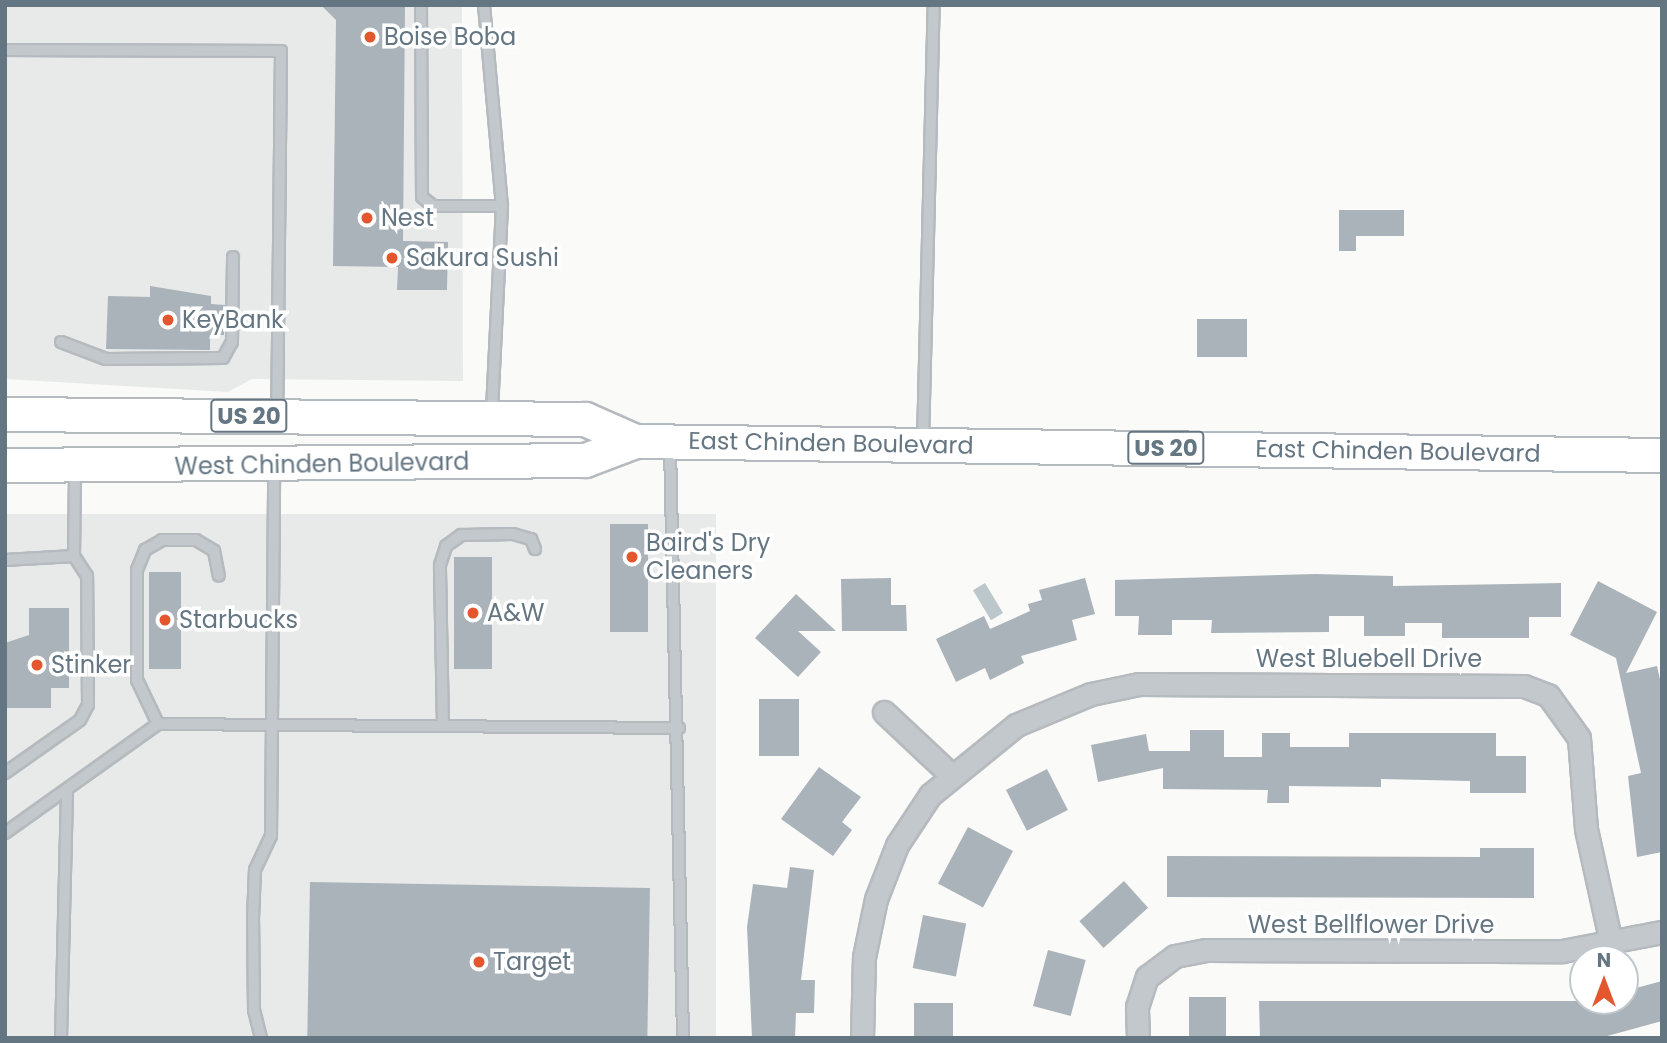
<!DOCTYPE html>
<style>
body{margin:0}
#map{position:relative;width:1667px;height:1043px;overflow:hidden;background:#fafaf8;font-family:Poppins,sans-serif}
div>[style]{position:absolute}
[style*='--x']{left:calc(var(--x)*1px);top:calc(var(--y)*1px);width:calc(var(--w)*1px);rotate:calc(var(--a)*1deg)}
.built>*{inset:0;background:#e8e9e9;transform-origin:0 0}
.water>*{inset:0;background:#bbc7cb;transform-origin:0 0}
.building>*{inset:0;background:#aab3b9;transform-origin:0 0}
.roads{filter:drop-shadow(2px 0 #b5babe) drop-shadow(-2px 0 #b5babe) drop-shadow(0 2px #b5babe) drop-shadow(0 -2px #b5babe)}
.lane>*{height:10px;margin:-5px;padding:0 5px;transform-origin:5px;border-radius:5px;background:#c3c8cc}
.street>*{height:21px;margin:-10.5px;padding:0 10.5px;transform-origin:10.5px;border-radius:10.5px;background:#c3c8cc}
.primary>*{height:33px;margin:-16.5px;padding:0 16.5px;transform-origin:16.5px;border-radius:16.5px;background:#fff}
.dots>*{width:19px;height:19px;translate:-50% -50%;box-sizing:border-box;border:4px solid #fff;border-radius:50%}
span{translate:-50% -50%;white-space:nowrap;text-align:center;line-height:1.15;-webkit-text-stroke:7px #fff;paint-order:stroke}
.shield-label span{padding:2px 5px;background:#fff;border:2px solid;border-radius:5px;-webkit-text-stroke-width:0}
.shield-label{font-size:23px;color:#657683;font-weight:700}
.poi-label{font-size:24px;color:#657683}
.left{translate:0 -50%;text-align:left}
.street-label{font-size:24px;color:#657683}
.frame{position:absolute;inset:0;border:7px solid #657683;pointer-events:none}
.north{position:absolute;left:1569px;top:945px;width:70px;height:70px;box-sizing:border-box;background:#fff;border:2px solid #c1c8cd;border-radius:50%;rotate:0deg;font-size:19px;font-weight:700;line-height:28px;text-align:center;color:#657683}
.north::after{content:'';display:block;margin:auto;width:24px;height:32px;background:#e4572e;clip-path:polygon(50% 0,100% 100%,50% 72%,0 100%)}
</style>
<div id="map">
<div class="built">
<i style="clip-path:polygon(5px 5px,462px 5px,463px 381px,252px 379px,228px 392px,5px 379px)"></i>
<i style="left:716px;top:514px;width:524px;height:711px;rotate:90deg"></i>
</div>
<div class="water">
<i style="left:985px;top:583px;width:35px;height:14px;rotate:59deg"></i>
</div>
<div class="building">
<i style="clip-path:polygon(321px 5px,405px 5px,403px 241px,448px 242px,447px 290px,397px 290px,398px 267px,333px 266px,336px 20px)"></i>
<i style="clip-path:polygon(1339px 210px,1404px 210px,1404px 236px,1356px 236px,1356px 251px,1339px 251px)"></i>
<i style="clip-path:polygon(150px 286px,211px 296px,211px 304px,225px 305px,224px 335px,210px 335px,210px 350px,106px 349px,108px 296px,150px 297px)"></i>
<i style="left:1197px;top:319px;width:50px;height:38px"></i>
<i style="left:610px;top:524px;width:38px;height:108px"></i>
<i style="left:454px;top:557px;width:38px;height:112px"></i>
<i style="left:149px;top:572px;width:32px;height:97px"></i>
<i style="clip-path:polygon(1315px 574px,1393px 576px,1393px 586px,1561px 583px,1561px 617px,1529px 617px,1529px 638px,1442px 638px,1442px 623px,1405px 623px,1405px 636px,1364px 636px,1364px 616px,1329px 616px,1329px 632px,1211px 633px,1212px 620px,1172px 620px,1172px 635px,1138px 635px,1139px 616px,1115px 616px,1115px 580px)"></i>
<i style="clip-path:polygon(891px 578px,891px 605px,906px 605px,907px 631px,842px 631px,841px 579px)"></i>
<i style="clip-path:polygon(1085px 578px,1095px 614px,1072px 620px,1077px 640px,1021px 656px,1024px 663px,990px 680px,985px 668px,956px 682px,936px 639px,984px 616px,990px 629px,1030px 611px,1028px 604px,1042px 600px,1039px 590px)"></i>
<i style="clip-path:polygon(1598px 581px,1657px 612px,1626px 673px,1657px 666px,1662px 688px,1662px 852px,1637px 857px,1628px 776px,1641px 773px,1616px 658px,1570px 635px)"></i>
<i style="clip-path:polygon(796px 594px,836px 631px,798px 631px,821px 652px,798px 677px,755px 638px)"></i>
<i style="clip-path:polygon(29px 608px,69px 608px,69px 688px,51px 688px,51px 708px,5px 708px,5px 643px,29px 635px)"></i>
<i style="left:759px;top:699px;width:40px;height:57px"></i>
<i style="clip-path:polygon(1190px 730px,1224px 730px,1224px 757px,1262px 757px,1262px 733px,1290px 733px,1290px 747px,1349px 747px,1349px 733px,1496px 733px,1496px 756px,1526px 756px,1526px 793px,1470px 793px,1470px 781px,1381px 779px,1381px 787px,1289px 786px,1289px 803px,1267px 803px,1268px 790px,1163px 789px,1163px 768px,1098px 782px,1091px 745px,1146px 734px,1149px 751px,1190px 751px)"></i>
<i style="clip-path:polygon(819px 767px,861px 797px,842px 822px,852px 830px,833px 856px,781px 819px)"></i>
<i style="left:1047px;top:769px;width:46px;height:46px;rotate:63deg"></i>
<i style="left:968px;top:827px;width:51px;height:64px;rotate:28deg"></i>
<i style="clip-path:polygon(1480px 848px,1534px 848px,1534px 898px,1167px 897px,1167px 856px,1480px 857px)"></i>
<i style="clip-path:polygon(790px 867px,814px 870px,801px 980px,815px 980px,814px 1013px,796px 1013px,795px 1038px,752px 1038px,747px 927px,753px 884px,787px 888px)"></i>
<i style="left:1124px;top:881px;width:36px;height:60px;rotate:48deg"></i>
<i style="left:310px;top:882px;width:340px;height:156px;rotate:1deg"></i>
<i style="left:923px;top:915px;width:44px;height:54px;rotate:11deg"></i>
<i style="left:1048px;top:950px;width:39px;height:58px;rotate:15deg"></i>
<i style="clip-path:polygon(1662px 981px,1662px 1021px,1600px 1038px,1260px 1038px,1259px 1001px,1625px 1001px,1625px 991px)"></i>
<i style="left:1189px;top:997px;width:37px;height:41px"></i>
<i style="left:914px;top:1003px;width:39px;height:35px"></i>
</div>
<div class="roads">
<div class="lane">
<i style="--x:421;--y:5;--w:192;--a:89.7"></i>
<i style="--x:422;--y:197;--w:14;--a:39"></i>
<i style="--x:433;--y:206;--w:69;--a:0"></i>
<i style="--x:484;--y:5;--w:202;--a:84.9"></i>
<i style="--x:502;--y:206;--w:208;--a:92.8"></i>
<i style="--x:5;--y:50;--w:276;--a:0.2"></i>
<i style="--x:281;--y:51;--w:363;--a:90.6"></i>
<i style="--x:61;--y:342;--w:48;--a:20.7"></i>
<i style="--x:106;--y:359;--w:117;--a:-0.5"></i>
<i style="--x:223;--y:358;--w:18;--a:-61"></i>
<i style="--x:232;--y:342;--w:85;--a:-89.3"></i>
<i style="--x:923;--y:442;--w:437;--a:-88.6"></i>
<i style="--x:670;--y:446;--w:592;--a:88.74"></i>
<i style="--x:5;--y:560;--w:69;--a:-3.3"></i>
<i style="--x:74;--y:556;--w:88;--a:-89.3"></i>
<i style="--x:158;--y:724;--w:49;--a:-115.5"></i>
<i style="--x:137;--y:680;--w:110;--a:-90"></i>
<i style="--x:137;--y:570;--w:22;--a:-68"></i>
<i style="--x:145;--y:550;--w:20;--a:-30"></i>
<i style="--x:162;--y:540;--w:34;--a:0"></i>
<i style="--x:196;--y:540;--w:21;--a:31"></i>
<i style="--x:214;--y:551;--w:25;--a:79"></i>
<i style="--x:443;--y:726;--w:161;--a:-91.1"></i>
<i style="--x:440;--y:565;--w:20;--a:-72"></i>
<i style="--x:446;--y:546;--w:19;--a:-36"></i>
<i style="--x:461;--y:535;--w:52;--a:-1.1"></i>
<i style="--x:513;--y:534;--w:19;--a:16"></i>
<i style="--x:531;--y:539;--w:11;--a:68"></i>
<i style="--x:5;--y:773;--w:92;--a:-35.2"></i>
<i style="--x:80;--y:720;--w:17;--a:-62"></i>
<i style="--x:88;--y:705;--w:129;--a:-90.4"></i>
<i style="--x:87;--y:576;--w:24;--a:-123"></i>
<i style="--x:5;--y:833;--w:188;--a:-35.5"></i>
<i style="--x:158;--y:724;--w:521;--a:0.44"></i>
<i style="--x:61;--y:1038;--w:248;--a:-88.6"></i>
<i style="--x:261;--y:1038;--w:29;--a:-104"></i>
<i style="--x:254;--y:1010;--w:91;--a:-90.6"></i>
<i style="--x:253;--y:919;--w:49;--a:-87.7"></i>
<i style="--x:255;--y:870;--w:38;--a:-65"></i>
<i style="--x:271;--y:836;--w:368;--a:-89.5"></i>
</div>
<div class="street">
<i style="--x:884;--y:712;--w:91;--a:43.2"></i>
<i style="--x:862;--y:1038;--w:81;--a:-88.6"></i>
<i style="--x:864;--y:957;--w:59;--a:-78.3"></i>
<i style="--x:876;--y:899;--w:58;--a:-68.7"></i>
<i style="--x:897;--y:845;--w:60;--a:-56.6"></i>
<i style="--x:930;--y:795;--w:111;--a:-39.1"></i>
<i style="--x:1016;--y:725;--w:81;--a:-22.5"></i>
<i style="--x:1091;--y:694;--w:49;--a:-11.8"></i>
<i style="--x:1139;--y:684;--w:385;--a:0.3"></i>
<i style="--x:1524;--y:686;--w:26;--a:21"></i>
<i style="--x:1548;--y:695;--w:53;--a:54.2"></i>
<i style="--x:1579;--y:738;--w:91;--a:85.6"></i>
<i style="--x:1586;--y:829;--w:117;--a:77.6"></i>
<i style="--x:1138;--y:1038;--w:31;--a:-92"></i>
<i style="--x:1137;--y:1007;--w:32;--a:-72"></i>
<i style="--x:1147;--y:977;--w:35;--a:-37"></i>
<i style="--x:1175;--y:956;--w:32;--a:-11"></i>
<i style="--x:1206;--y:950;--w:356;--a:0.2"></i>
<i style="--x:1562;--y:951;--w:102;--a:-10.8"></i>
</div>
<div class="primary">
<i style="--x:5;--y:414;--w:580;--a:0.49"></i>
<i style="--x:585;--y:419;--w:55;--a:23.7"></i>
<i style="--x:635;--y:441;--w:1027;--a:0.78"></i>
<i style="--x:5;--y:465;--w:580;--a:-0.49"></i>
<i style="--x:585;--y:460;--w:53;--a:-20.8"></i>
</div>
</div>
<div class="dots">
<i style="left:370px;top:37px;background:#e4572e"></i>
<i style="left:367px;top:218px;background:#e4572e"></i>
<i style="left:392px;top:258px;background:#e4572e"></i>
<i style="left:168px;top:320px;background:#e4572e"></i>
<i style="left:632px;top:557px;background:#e4572e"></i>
<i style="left:473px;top:613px;background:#e4572e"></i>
<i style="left:165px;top:620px;background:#e4572e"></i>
<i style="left:37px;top:665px;background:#e4572e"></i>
<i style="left:479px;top:962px;background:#e4572e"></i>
</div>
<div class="shield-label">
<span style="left:249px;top:416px">US 20</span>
<span style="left:1166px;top:448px">US 20</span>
</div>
<div class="poi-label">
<span class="left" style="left:384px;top:37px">Boise Boba</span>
<span class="left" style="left:381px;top:218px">Nest</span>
<span class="left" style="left:406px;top:258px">Sakura Sushi</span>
<span class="left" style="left:182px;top:320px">KeyBank</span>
<span class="left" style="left:646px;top:557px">Baird's Dry<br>Cleaners</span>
<span class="left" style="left:487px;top:613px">A&amp;W</span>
<span class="left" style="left:179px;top:620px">Starbucks</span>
<span class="left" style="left:51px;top:665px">Stinker</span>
<span class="left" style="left:493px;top:962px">Target</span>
</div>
<div class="street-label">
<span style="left:831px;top:443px;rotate:1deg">East Chinden Boulevard</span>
<span style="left:1398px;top:451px;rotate:1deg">East Chinden Boulevard</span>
<span style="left:322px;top:464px;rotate:-1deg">West Chinden Boulevard</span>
<span style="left:1369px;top:659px">West Bluebell Drive</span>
<span style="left:1371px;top:925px">West Bellflower Drive</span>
</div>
<div class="frame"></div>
<div class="north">N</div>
</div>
